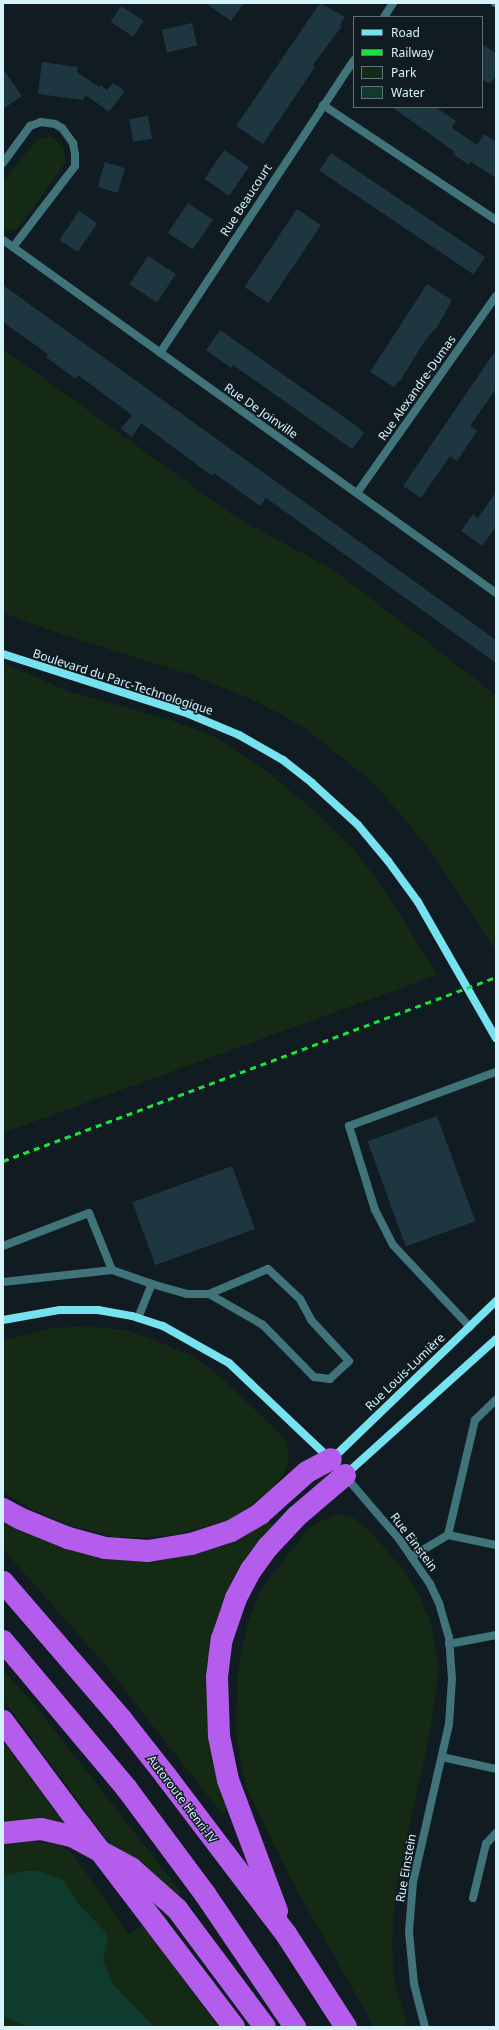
<!DOCTYPE html>
<meta charset="utf-8">
<style>
body{margin:0}
#map{position:relative;width:499px;height:2030px;overflow:hidden;background:#101c21;font-family:"Noto Sans",sans-serif}
div>[style]{position:absolute}
[style*='--x']{left:calc(var(--x)*1px);top:calc(var(--y)*1px);width:calc(var(--w)*1px);rotate:calc(var(--a)*1deg)}
.green>*{inset:0;background:#142a15}
.water>*{inset:0;background:#0f3b2f}
.building>*{inset:0;background:#1e363f;transform-origin:0 0}
.lane>*{height:8px;margin:-4px;padding:0 4px;transform-origin:4px;border-radius:4px;background:#40737a}
.street>*{height:8px;margin:-4px;padding:0 4px;transform-origin:4px;border-radius:4px;background:#40737a}
.secondary>*{height:8px;margin:-4px;padding:0 4px;transform-origin:4px;border-radius:4px;background:#76e2ef}
.highway>*{height:22px;margin:-11px;padding:0 11px;transform-origin:11px;border-radius:11px;background:#b45dec}
.rail>*{height:3px;margin-top:-1.5px;transform-origin:0;background:repeating-linear-gradient(90deg,#1ae13f 0 6px,transparent 0 11px)}
.highway-bridge>*{height:22px;margin:-11px;padding:0 11px;transform-origin:11px;border-radius:11px;background:#b45dec}
span{translate:-50% -50%;white-space:nowrap;text-align:center;line-height:1.15;-webkit-text-stroke:3px #101c21;paint-order:stroke}
.street-label{font-size:12px;color:#d5f3fa}
.frame{position:absolute;inset:0;border:4px solid #d5f3fa;pointer-events:none}
.legend{position:absolute;left:353px;top:16px;width:130px;height:92px;box-sizing:border-box;background:#101c21;border:1px solid #5f7278;margin:0;padding:5px 7px;list-style:none;font-size:12px;color:#d5f3fa}
.legend li{display:flex;align-items:center;gap:8px;height:20px}
.legend b{width:20px;border:1px solid #5f7278}
</style>
<div id="map">
<div class="green">
<i style="clip-path:polygon(49px 136px,55px 139px,64px 150px,65px 163px,19px 227px,10px 231px,3px 227px,3px 182px,37px 139px)"></i>
<i style="clip-path:polygon(3px 349px,234px 516px,335px 571px,496px 695px,496px 952px,435px 857px,405px 820px,374px 783px,303px 727px,262px 704px,192px 675px,63px 635px,3px 613px)"></i>
<i style="clip-path:polygon(3px 663px,70px 692px,168px 719px,216px 737px,270px 774px,311px 808px,353px 848px,386px 892px,437px 975px,3px 1133px)"></i>
<i style="clip-path:polygon(82px 1326px,126px 1330px,162px 1343px,197px 1358px,227px 1383px,286px 1440px,289px 1461px,283px 1475px,271px 1490px,235px 1518px,175px 1535px,145px 1537px,114px 1537px,69px 1525px,33px 1510px,3px 1492px,3px 1341px,44px 1329px)"></i>
<i style="clip-path:polygon(339px 1514px,352px 1517px,367px 1528px,404px 1570px,419px 1594px,433px 1630px,439px 1667px,430px 1733px,396px 1887px,392px 1943px,394px 1979px,407px 2024px,401px 2027px,374px 2027px,293px 1883px,246px 1787px,236px 1733px,237px 1673px,247px 1625px,261px 1589px,305px 1533px,319px 1522px)"></i>
<i style="clip-path:polygon(3px 1517px,97px 1554px,267px 1519px,273px 1525px,252px 1549px,234px 1577px,220px 1610px,211px 1641px,207px 1672px,207px 1705px,212px 1742px,229px 1809px,222px 1814px,107px 1667px,3px 1549px)"></i>
<i style="clip-path:polygon(3px 1670px,34px 1704px,181px 1892px,176px 1897px,124px 1852px,109px 1843px,3px 1699px)"></i>
<i style="clip-path:polygon(3px 1741px,66px 1826px,3px 1823px)"></i>
<i style="clip-path:polygon(30px 1841px,60px 1845px,72px 1853px,129px 1935px,143px 1924px,218px 2027px,3px 2027px,3px 1844px)"></i>
</div>
<div class="water">
<i style="clip-path:polygon(23px 1871px,38px 1871px,63px 1880px,79px 1904px,106px 1933px,108px 1942px,103px 1961px,114px 1985px,154px 2027px,29px 2027px,3px 2016px,3px 1876px)"></i>
</div>
<div class="building">
<i style="clip-path:polygon(205px 3px,244px 3px,231px 21px)"></i>
<i style="clip-path:polygon(320px 3px,345px 17px,340px 25px,342px 26px,313px 65px,315px 67px,263px 144px,236px 126px)"></i>
<i style="left:121px;top:6px;width:27px;height:19px;rotate:33deg"></i>
<i style="left:192px;top:23px;width:23px;height:31px;rotate:77deg"></i>
<i style="clip-path:polygon(482px 44px,496px 53px,496px 75px,490px 84px,482px 79px)"></i>
<i style="clip-path:polygon(42px 62px,78px 67px,77px 72px,99px 87px,100px 85px,107px 90px,113px 83px,125px 91px,109px 112px,86px 95px,83px 100px,38px 94px)"></i>
<i style="clip-path:polygon(3px 69px,22px 96px,3px 109px)"></i>
<i style="clip-path:polygon(392px 107px,435px 107px,456px 121px,452px 128px,477px 145px,484px 134px,496px 142px,496px 178px,471px 162px,469px 165px,453px 154px,455px 152px)"></i>
<i style="left:148px;top:116px;width:23px;height:19px;rotate:80deg"></i>
<i style="left:224px;top:150px;width:30px;height:35px;rotate:34deg"></i>
<i style="left:331px;top:153px;width:186px;height:21px;rotate:34deg"></i>
<i style="left:105px;top:162px;width:21px;height:26px;rotate:17deg"></i>
<i style="left:188px;top:203px;width:30px;height:36px;rotate:34deg"></i>
<i style="left:297px;top:209px;width:29px;height:94px;rotate:34deg"></i>
<i style="left:79px;top:211px;width:22px;height:35px;rotate:34deg"></i>
<i style="left:148px;top:256px;width:33px;height:34px;rotate:33deg"></i>
<i style="clip-path:polygon(427px 284px,452px 300px,438px 326px,426px 339px,400px 381px,399px 380px,394px 387px,370px 372px)"></i>
<i style="clip-path:polygon(3px 285px,496px 640px,496px 663px,266px 498px,260px 506px,214px 473px,212px 476px,141px 423px,132px 437px,121px 429px,132px 415px,78px 375px,76px 379px,46px 357px,48px 354px,3px 322px)"></i>
<i style="clip-path:polygon(220px 330px,358px 427px,364px 433px,352px 449px,233px 365px,231px 368px,206px 350px)"></i>
<i style="clip-path:polygon(496px 350px,496px 389px,470px 426px,477px 431px,457px 461px,450px 456px,421px 498px,403px 486px)"></i>
<i style="clip-path:polygon(496px 492px,496px 527px,482px 546px,461px 531px,473px 514px,478px 518px)"></i>
<i style="left:437px;top:1116px;width:112px;height:74px;rotate:70deg"></i>
<i style="left:232px;top:1166px;width:67px;height:106px;rotate:70deg"></i>
</div>
<div class="lane">
<i style="--x:3;--y:1246;--w:92;--a:-21"></i>
<i style="--x:89;--y:1213;--w:61;--a:68"></i>
<i style="--x:3;--y:1282;--w:110;--a:-6.3"></i>
<i style="--x:112;--y:1270;--w:42;--a:19.3"></i>
<i style="--x:138;--y:1318;--w:37;--a:-68"></i>
<i style="--x:152;--y:1284;--w:36;--a:16"></i>
<i style="--x:187;--y:1294;--w:22;--a:0"></i>
<i style="--x:209;--y:1294;--w:64;--a:-23"></i>
<i style="--x:268;--y:1269;--w:44;--a:43.2"></i>
<i style="--x:300;--y:1299;--w:24;--a:62"></i>
<i style="--x:311;--y:1320;--w:56;--a:47.2"></i>
<i style="--x:349;--y:1361;--w:26;--a:137"></i>
<i style="--x:330;--y:1379;--w:16;--a:-173"></i>
<i style="--x:314;--y:1377;--w:73;--a:-134.4"></i>
<i style="--x:263;--y:1325;--w:62;--a:-150.1"></i>
<i style="--x:470;--y:1327;--w:112;--a:-133.2"></i>
<i style="--x:393;--y:1245;--w:39;--a:-117"></i>
<i style="--x:375;--y:1210;--w:88;--a:-107.2"></i>
<i style="--x:349;--y:1126;--w:157;--a:-20.2"></i>
<i style="--x:448;--y:1535;--w:118;--a:-76.8"></i>
<i style="--x:475;--y:1420;--w:29;--a:-44"></i>
<i style="--x:411;--y:1557;--w:43;--a:-30.7"></i>
<i style="--x:448;--y:1535;--w:49;--a:11.8"></i>
<i style="--x:449;--y:1644;--w:48;--a:-10.8"></i>
<i style="--x:473;--y:1898;--w:56;--a:-76.5"></i>
<i style="--x:486;--y:1844;--w:15;--a:-48"></i>
</div>
<div class="street">
<i style="--x:495;--y:3;--w:1;--a:0"></i>
<i style="--x:384;--y:17;--w:17;--a:-57"></i>
<i style="--x:323;--y:105;--w:208;--a:33.6"></i>
<i style="--x:3;--y:163;--w:46;--a:-53.9"></i>
<i style="--x:30;--y:126;--w:12;--a:-20"></i>
<i style="--x:41;--y:122;--w:14;--a:8"></i>
<i style="--x:55;--y:124;--w:8;--a:30"></i>
<i style="--x:62;--y:128;--w:19;--a:54"></i>
<i style="--x:73;--y:143;--w:11;--a:80"></i>
<i style="--x:75;--y:154;--w:12;--a:90"></i>
<i style="--x:75;--y:166;--w:102;--a:127.4"></i>
<i style="--x:3;--y:240;--w:606;--a:35.6"></i>
<i style="--x:160;--y:353;--w:351;--a:-56.5"></i>
<i style="--x:357;--y:493;--w:241;--a:-54.8"></i>
<i style="--x:345;--y:1476;--w:83;--a:49.4"></i>
<i style="--x:399;--y:1539;--w:55;--a:55.4"></i>
<i style="--x:430;--y:1584;--w:21;--a:65"></i>
<i style="--x:439;--y:1603;--w:35;--a:74"></i>
<i style="--x:449;--y:1637;--w:42;--a:85.9"></i>
<i style="--x:452;--y:1679;--w:45;--a:93.8"></i>
<i style="--x:449;--y:1724;--w:162;--a:102.8"></i>
<i style="--x:413;--y:1882;--w:50;--a:94.6"></i>
<i style="--x:409;--y:1932;--w:52;--a:84.5"></i>
<i style="--x:414;--y:1984;--w:44;--a:75.7"></i>
<i style="--x:442;--y:1757;--w:55;--a:12.5"></i>
</div>
<div class="secondary">
<i style="--x:3;--y:654;--w:190;--a:17.8"></i>
<i style="--x:184;--y:712;--w:60;--a:22.7"></i>
<i style="--x:239;--y:735;--w:51;--a:29.6"></i>
<i style="--x:283;--y:760;--w:37;--a:38"></i>
<i style="--x:312;--y:783;--w:62;--a:42.4"></i>
<i style="--x:358;--y:825;--w:47;--a:50.2"></i>
<i style="--x:388;--y:861;--w:51;--a:53.8"></i>
<i style="--x:418;--y:902;--w:157;--a:60.2"></i>
<i style="--x:3;--y:1320;--w:58;--a:-10"></i>
<i style="--x:60;--y:1310;--w:38;--a:0"></i>
<i style="--x:98;--y:1310;--w:35;--a:10"></i>
<i style="--x:132;--y:1316;--w:33;--a:18"></i>
<i style="--x:163;--y:1326;--w:76;--a:29.3"></i>
<i style="--x:229;--y:1363;--w:138;--a:43.5"></i>
<i style="--x:332;--y:1459;--w:228;--a:-43.9"></i>
<i style="--x:345;--y:1475;--w:203;--a:-42"></i>
</div>
<div class="highway">
<i style="--x:3;--y:1509;--w:18;--a:29"></i>
<i style="--x:19;--y:1518;--w:53;--a:22.2"></i>
<i style="--x:68;--y:1538;--w:39;--a:15"></i>
<i style="--x:106;--y:1548;--w:42;--a:4.1"></i>
<i style="--x:148;--y:1551;--w:44;--a:-9.2"></i>
<i style="--x:191;--y:1544;--w:42;--a:-18"></i>
<i style="--x:231;--y:1531;--w:34;--a:-30"></i>
<i style="--x:260;--y:1514;--w:63;--a:-41.8"></i>
<i style="--x:307;--y:1472;--w:27;--a:-28"></i>
<i style="--x:3;--y:1582;--w:182;--a:49.2"></i>
<i style="--x:122;--y:1720;--w:71;--a:51.8"></i>
<i style="--x:166;--y:1776;--w:198;--a:52.8"></i>
<i style="--x:286;--y:1934;--w:111;--a:57.2"></i>
<i style="--x:3;--y:1641;--w:193;--a:50"></i>
<i style="--x:127;--y:1789;--w:131;--a:53.4"></i>
<i style="--x:205;--y:1894;--w:161;--a:55.9"></i>
<i style="--x:3;--y:1721;--w:109;--a:53.5"></i>
<i style="--x:3;--y:1833;--w:38;--a:-6"></i>
<i style="--x:41;--y:1829;--w:32;--a:13"></i>
<i style="--x:72;--y:1836;--w:67;--a:28.5"></i>
<i style="--x:131;--y:1868;--w:62;--a:41.7"></i>
<i style="--x:177;--y:1909;--w:147;--a:53.3"></i>
<i style="--x:277;--y:1911;--w:140;--a:-110.5"></i>
<i style="--x:228;--y:1780;--w:45;--a:-101.6"></i>
<i style="--x:219;--y:1736;--w:59;--a:-91.9"></i>
<i style="--x:217;--y:1677;--w:38;--a:-83"></i>
<i style="--x:222;--y:1639;--w:43;--a:-71.1"></i>
<i style="--x:236;--y:1598;--w:32;--a:-62"></i>
<i style="--x:251;--y:1570;--w:29;--a:-54"></i>
<i style="--x:268;--y:1547;--w:42;--a:-46.9"></i>
<i style="--x:297;--y:1516;--w:63;--a:-40.5"></i>
<i style="--x:157;--y:1926;--w:127;--a:52.7"></i>
</div>
<div class="rail">
<i style="--x:3;--y:1161;--w:526;--a:-20.47"></i>
</div>
<div class="highway-bridge">
<i style="--x:68;--y:1809;--w:147;--a:52.7"></i>
</div>
<div class="street-label">
<span style="left:246px;top:200px;rotate:-57deg">Rue Beaucourt</span>
<span style="left:417px;top:388px;rotate:-55deg">Rue Alexandre-Dumas</span>
<span style="left:261px;top:411px;rotate:35deg">Rue De Joinville</span>
<span style="left:123px;top:682px;rotate:18deg">Boulevard du Parc-Technologique</span>
<span style="left:405px;top:1372px;rotate:-44deg">Rue Louis-Lumière</span>
<span style="left:414px;top:1542px;rotate:53deg">Rue Einstein</span>
<span style="left:182px;top:1799px;rotate:53deg">Autoroute Henri-IV</span>
<span style="left:406px;top:1868px;rotate:-80deg">Rue Einstein</span>
</div>
<div class="frame"></div>
<ul class="legend">
<li><b style="height:5px;background:#76e2ef"></b>Road</li>
<li><b style="height:5px;background:#1ae13f"></b>Railway</li>
<li><b style="height:11px;background:#142a15"></b>Park</li>
<li><b style="height:11px;background:#0f3b2f"></b>Water</li>
</ul>
</div>
